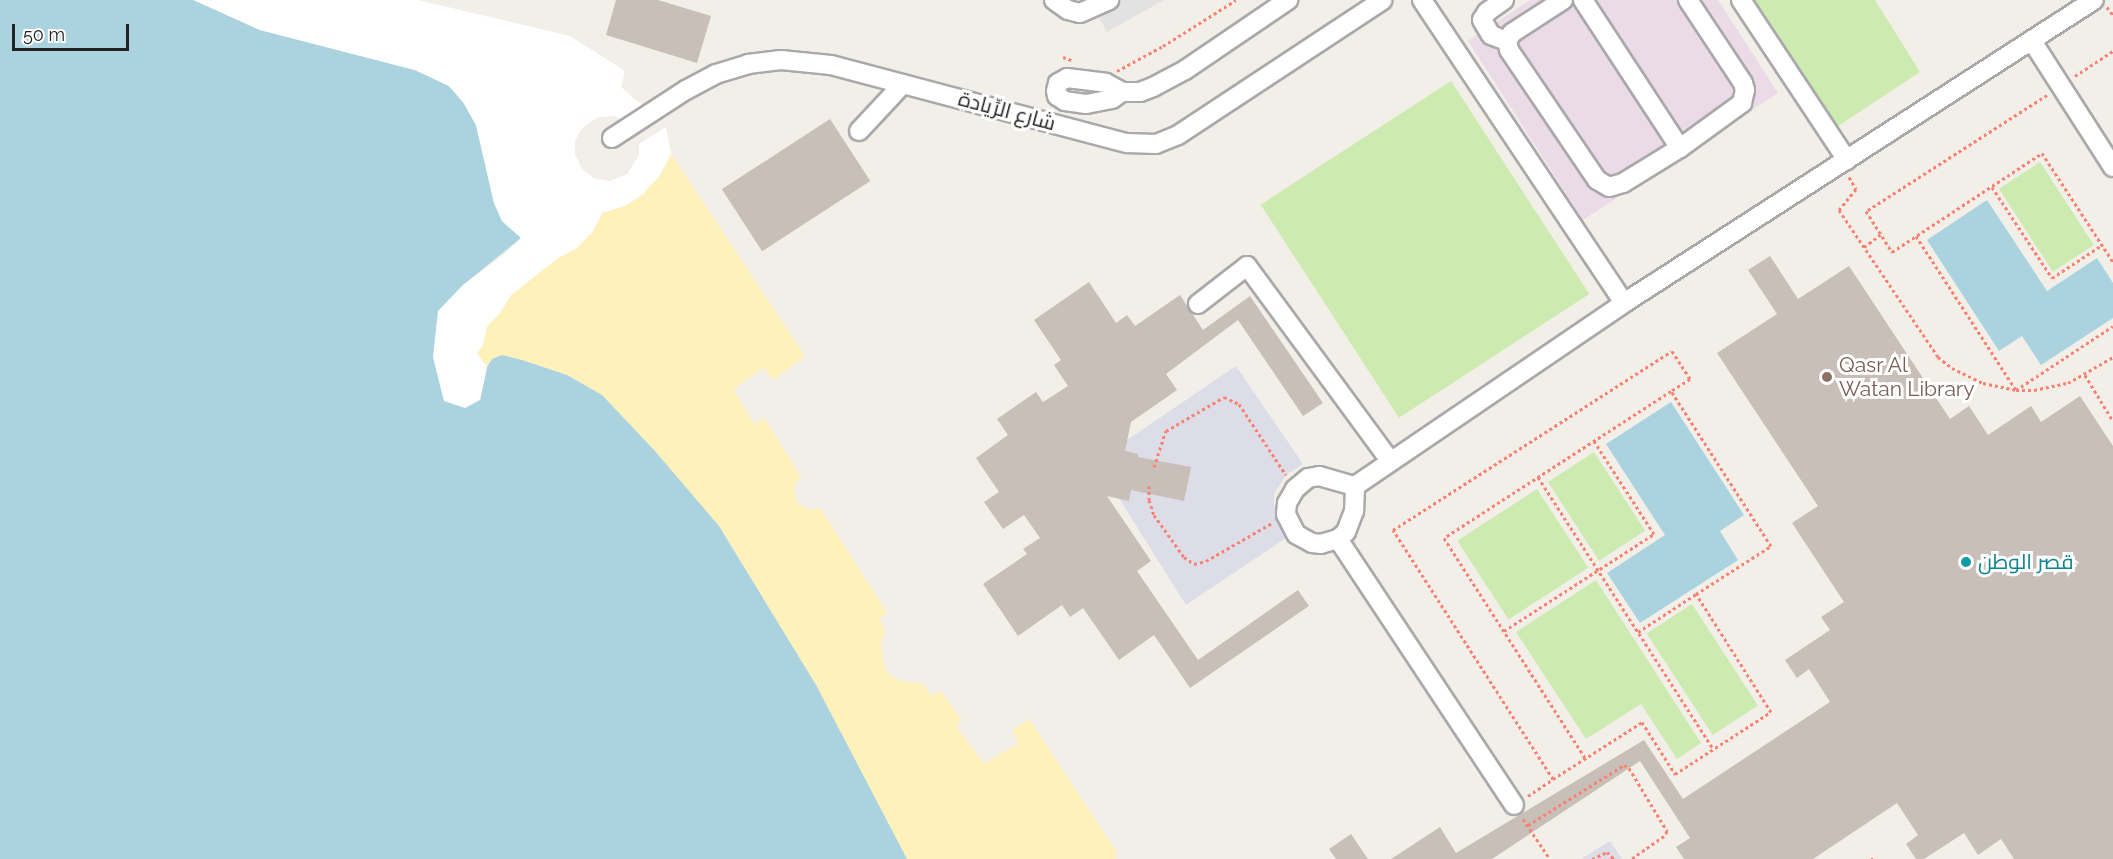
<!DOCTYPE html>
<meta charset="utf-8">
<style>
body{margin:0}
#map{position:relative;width:2113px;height:859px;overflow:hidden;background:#f2efe9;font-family:Raleway,Cairo,sans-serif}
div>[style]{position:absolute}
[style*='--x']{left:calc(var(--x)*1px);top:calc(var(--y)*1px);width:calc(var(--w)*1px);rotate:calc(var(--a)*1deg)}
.industrial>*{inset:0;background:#ebdbe8}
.grass>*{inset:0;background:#cdebb0;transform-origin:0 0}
.sand>*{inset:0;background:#fff1ba}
.parking>*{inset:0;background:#e2e2e2}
.plaza>*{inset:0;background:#dddde8}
.water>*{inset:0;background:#aad3df}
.pier>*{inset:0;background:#fff}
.building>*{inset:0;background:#c7bfb8;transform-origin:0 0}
.path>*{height:3px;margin-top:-1.5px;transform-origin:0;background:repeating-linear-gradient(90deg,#fa8072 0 3px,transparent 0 6px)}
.roads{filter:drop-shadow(2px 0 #a9a9a9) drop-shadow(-2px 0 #a9a9a9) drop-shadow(0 2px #a9a9a9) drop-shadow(0 -2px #a9a9a9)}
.minor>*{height:18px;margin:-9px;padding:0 9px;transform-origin:9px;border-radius:9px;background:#fff}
.dots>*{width:16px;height:16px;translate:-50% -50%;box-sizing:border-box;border:3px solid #fff;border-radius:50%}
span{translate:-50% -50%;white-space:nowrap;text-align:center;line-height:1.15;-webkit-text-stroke:6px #fff;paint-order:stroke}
.street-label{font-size:21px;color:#222}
.education-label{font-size:21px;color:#785e54}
.left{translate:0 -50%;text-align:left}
.culture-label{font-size:21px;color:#0d838f}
.scale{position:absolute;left:12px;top:24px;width:117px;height:27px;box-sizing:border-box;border:3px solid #222;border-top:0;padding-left:8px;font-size:18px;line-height:21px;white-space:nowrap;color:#222;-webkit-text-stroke:4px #fff;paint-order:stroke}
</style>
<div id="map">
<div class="industrial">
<i style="clip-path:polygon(1530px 0,1718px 0,1778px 93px,1583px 220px,1468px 41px)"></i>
</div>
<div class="grass">
<i style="clip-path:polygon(1741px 0,1875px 0,1920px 72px,1829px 132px)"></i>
<i style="left:1451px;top:81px;width:254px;height:227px;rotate:57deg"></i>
<i style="left:2040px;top:162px;width:99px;height:49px;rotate:57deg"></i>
<i style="left:1594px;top:452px;width:94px;height:55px;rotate:57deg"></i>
<i style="left:1537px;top:489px;width:94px;height:95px;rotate:57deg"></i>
<i style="clip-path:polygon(1596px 580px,1701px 743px,1677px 759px,1641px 704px,1586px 739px,1516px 632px)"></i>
<i style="left:1692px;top:604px;width:121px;height:54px;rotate:57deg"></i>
</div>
<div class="sand">
<i style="clip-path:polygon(671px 154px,805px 356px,773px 380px,764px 368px,733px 389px,754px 424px,764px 418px,801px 477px,794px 485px,796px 502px,809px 510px,820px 508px,887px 613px,879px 618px,885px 630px,881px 643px,884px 667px,890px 675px,900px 681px,923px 684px,931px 696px,941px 691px,961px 720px,956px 726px,984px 764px,1019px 743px,1012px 731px,1029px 719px,1117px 853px,1115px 859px,907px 859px,816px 685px,719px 526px,654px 450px,602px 395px,568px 375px,522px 360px,502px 355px,492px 359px,487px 367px,477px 354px,483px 345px,487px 326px,500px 313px,511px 295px,558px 258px,577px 248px,593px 231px,602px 213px,626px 205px,660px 175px)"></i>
</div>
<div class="parking">
<i style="clip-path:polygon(1089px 0,1164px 0,1107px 32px)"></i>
</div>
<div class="plaza">
<i style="clip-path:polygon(1236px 366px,1303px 464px,1286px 475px,1274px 494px,1274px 505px,1278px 519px,1289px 536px,1186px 605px,1115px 492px,1124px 442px)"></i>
<i style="clip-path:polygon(1610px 841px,1622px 859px,1581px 859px)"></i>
</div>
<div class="water">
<i style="clip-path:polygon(0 0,193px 0,260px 30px,415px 70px,449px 86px,463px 102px,476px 125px,494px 203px,502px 221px,521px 238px,463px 285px,480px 400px,487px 367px,492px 359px,502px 355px,522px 360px,567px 375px,602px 395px,654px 450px,719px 526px,816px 685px,907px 859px,0 859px)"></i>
<i style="clip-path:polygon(1987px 200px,2047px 291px,2097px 258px,2113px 283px,2113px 318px,2041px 365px,2022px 336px,1999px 351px,1927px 240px)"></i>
<i style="clip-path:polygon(1671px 402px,1744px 515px,1720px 531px,1738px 560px,1640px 623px,1607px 573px,1665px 535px,1606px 444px)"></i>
</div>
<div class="pier">
<i style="clip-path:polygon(194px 0,418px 0,570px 36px,625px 71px,621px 87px,649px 111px,628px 123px,614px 116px,598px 117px,581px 129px,575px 141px,575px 154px,582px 169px,595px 179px,610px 181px,627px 174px,639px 155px,639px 144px,666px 127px,671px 154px,660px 175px,643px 194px,627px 205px,602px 213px,593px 231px,577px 248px,558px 258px,511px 295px,500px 313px,487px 326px,483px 345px,477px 353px,487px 367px,480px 400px,465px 408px,444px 401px,433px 357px,438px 311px,463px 285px,502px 256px,521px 238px,502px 221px,494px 203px,476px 125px,463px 102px,449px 86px,415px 70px,260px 30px)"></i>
</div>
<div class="building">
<i style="clip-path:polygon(616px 0,658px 0,711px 16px,697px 63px,606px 35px)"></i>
<i style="left:830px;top:119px;width:74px;height:129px;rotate:57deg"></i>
<i style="clip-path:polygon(1770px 256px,1798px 299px,1849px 266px,1950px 419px,1969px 406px,1988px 435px,2031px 406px,2041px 422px,2080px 396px,2113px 446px,2113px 859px,2014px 859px,2001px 839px,1978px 855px,1964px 833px,1924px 859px,1916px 859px,1906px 844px,1918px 835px,1897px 803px,1813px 859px,1684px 859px,1676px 847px,1690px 838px,1640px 761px,1492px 859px,1391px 859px,1440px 827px,1456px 853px,1644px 740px,1683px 799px,1830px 702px,1809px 669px,1797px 678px,1785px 660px,1830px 630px,1821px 617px,1844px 602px,1792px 523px,1818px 506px,1717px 353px,1777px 314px,1748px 270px)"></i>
<i style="clip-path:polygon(1089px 282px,1116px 323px,1127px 315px,1135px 326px,1180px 295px,1203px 330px,1250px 296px,1323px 403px,1303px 416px,1238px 320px,1166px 374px,1177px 390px,1131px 422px,1125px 451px,1138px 454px,1138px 457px,1191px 467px,1184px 501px,1131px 490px,1129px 501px,1107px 496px,1151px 561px,1137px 571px,1198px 660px,1298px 590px,1309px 606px,1190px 688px,1154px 635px,1119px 660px,1083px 608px,1070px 617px,1062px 605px,1018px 636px,983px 584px,1027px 554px,1023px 549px,1040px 538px,1024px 515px,1003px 529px,984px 502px,999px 492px,976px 458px,1008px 435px,997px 419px,1036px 392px,1043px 402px,1068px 386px,1054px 365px,1061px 360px,1034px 320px)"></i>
<i style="clip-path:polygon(1351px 834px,1368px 859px,1336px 859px,1329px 849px)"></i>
</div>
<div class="path">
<i style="--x:2107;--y:7;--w:10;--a:53"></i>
<i style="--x:1063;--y:57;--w:12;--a:20"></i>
<i style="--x:1117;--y:71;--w:52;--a:-28.5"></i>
<i style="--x:1163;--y:46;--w:86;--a:-32.2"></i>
<i style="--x:2075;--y:76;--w:45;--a:-33.3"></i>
<i style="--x:2047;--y:95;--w:215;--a:147.3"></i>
<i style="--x:1866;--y:211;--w:49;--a:57.6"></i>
<i style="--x:1892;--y:252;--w:180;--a:-33.4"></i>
<i style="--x:2042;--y:153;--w:130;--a:56.9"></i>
<i style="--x:1849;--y:177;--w:14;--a:60"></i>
<i style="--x:1856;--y:189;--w:27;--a:129"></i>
<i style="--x:1839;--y:210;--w:177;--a:56"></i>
<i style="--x:1938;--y:357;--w:18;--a:38"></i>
<i style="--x:1952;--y:368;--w:34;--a:26"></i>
<i style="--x:1983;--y:383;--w:34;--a:12"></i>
<i style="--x:2016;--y:390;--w:18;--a:0"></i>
<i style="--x:2034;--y:390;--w:35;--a:-12"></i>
<i style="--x:2068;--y:383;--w:52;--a:-30"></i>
<i style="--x:1992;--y:187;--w:109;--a:56.6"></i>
<i style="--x:2052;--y:278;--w:60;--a:-33.4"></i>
<i style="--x:1916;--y:236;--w:184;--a:57"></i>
<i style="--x:2016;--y:390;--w:116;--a:-33.4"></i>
<i style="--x:1864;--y:247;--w:21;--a:-37"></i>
<i style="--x:2085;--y:375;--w:54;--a:58.7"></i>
<i style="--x:1154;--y:467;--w:38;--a:-72"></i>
<i style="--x:1166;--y:431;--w:67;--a:-30.4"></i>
<i style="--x:1224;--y:397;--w:17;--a:25"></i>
<i style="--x:1239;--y:404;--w:85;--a:56.5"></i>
<i style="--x:1538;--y:477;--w:323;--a:57.2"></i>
<i style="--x:1149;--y:486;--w:14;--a:90"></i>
<i style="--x:1149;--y:500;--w:16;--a:72"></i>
<i style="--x:1154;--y:515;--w:52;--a:54.5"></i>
<i style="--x:1184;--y:557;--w:12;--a:35"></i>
<i style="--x:1194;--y:564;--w:12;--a:-14"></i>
<i style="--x:1206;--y:561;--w:76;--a:-29.9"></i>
<i style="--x:1504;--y:631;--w:179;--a:-32.9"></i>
<i style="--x:1654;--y:534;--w:111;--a:-122.8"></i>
<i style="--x:1638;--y:632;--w:69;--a:-33.2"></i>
<i style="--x:1553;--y:779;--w:106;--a:-32.6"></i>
<i style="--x:1642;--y:722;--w:62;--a:57.6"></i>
<i style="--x:1675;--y:774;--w:114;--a:-32.9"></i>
<i style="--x:1771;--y:712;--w:140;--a:-122.4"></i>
<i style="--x:1696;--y:594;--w:89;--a:-32.6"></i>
<i style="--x:1771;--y:546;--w:184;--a:-122.8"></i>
<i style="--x:1671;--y:391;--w:270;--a:147.1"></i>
<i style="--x:1444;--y:538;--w:261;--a:57.3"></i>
<i style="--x:1528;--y:796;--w:30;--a:-34"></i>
<i style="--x:1553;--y:779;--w:296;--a:-122.7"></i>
<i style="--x:1393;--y:530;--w:331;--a:-32.7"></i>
<i style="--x:1672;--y:351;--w:33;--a:57"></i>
<i style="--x:1690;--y:379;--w:22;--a:148"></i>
<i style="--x:1523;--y:819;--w:48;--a:56"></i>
<i style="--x:1528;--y:825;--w:113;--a:-32"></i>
<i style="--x:1624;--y:765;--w:6;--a:31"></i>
<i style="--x:1629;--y:768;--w:74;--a:58.9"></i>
<i style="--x:1667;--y:831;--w:6;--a:121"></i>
<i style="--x:1664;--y:836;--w:40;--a:145.1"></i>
<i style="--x:1592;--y:859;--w:17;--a:-25"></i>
<i style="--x:1607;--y:852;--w:10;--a:45"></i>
<i style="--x:1871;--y:859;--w:2;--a:0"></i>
</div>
<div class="roads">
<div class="minor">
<i style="--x:1054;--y:0;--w:17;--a:36"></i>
<i style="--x:1068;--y:10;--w:12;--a:14"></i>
<i style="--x:1080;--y:13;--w:32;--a:-24"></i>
<i style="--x:1422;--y:0;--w:364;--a:56.3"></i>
<i style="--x:1504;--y:0;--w:21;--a:145"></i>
<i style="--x:1487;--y:12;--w:9;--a:122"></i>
<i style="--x:1482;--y:20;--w:17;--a:59"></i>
<i style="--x:1491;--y:35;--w:17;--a:21"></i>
<i style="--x:1563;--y:0;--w:61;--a:147.1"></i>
<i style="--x:1512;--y:33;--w:9;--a:122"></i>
<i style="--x:1507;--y:41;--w:9;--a:77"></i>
<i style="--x:1509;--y:50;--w:157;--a:55.9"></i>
<i style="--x:1597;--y:180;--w:14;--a:30"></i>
<i style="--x:1609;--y:187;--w:15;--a:-16"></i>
<i style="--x:1623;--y:183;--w:67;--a:-31.6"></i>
<i style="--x:1680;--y:148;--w:77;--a:-36"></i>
<i style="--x:1742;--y:103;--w:13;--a:-77"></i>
<i style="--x:1745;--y:90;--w:7;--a:-106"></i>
<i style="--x:1743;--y:83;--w:100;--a:-123.5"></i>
<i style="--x:1583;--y:0;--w:177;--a:56.8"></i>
<i style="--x:1741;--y:0;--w:192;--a:56.5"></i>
<i style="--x:2032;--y:41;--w:150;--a:57.3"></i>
<i style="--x:1122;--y:92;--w:12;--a:145"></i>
<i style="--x:1112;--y:99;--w:26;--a:169"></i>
<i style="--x:1086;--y:104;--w:21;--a:-172"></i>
<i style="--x:1065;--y:101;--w:9;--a:-148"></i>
<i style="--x:1057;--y:96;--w:5;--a:-101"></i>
<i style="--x:1056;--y:91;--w:8;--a:-76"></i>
<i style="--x:1058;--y:83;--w:10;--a:-29"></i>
<i style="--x:1067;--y:78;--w:39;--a:7"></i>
<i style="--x:1106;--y:83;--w:18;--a:29"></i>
<i style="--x:1122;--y:92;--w:18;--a:0"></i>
<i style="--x:1140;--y:92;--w:14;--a:-21"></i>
<i style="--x:1153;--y:87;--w:36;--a:-28"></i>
<i style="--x:1185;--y:70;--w:125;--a:-34.2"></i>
<i style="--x:859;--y:131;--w:64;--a:-46.9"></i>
<i style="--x:612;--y:138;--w:88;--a:-33"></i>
<i style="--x:686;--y:90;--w:34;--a:-28"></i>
<i style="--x:716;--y:74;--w:34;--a:-17"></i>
<i style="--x:748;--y:64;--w:33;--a:-7"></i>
<i style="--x:781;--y:60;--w:50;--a:5.7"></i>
<i style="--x:831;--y:65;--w:306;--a:14.8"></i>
<i style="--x:1127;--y:143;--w:29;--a:2"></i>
<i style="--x:1156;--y:144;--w:24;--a:-22"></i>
<i style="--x:1178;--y:135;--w:245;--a:-33.4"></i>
<i style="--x:1198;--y:304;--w:62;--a:-37.8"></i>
<i style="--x:1247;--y:266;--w:242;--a:53.7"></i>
<i style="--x:1319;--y:476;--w:37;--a:16"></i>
<i style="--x:1355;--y:486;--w:25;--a:92"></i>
<i style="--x:1354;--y:511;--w:22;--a:111"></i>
<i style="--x:1346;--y:532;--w:11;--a:139"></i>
<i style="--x:1338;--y:539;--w:18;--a:164"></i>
<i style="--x:1321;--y:544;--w:9;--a:-174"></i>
<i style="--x:1312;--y:543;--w:18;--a:-151"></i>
<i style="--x:1296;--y:534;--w:22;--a:-117"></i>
<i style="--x:1286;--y:514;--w:11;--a:-85"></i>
<i style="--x:1287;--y:503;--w:16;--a:-60"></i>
<i style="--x:1295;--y:489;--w:17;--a:-40"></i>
<i style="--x:1308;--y:478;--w:11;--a:-10"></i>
<i style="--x:1355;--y:486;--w:325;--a:-34.2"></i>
<i style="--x:1624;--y:303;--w:559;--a:-32.81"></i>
<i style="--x:1338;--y:539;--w:319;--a:56.5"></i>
</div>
</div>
<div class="dots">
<i style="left:1827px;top:377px;background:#8d6e63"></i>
<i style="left:1966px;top:562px;background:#0f9aa8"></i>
</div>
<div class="street-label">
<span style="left:1007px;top:111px;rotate:15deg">شارع الرِّيادة</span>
</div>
<div class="education-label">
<span class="left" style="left:1839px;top:377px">Qasr Al<br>Watan Library</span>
</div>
<div class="culture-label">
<span class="left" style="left:1978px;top:562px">قصر الوطن</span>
</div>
<div class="scale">50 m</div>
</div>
